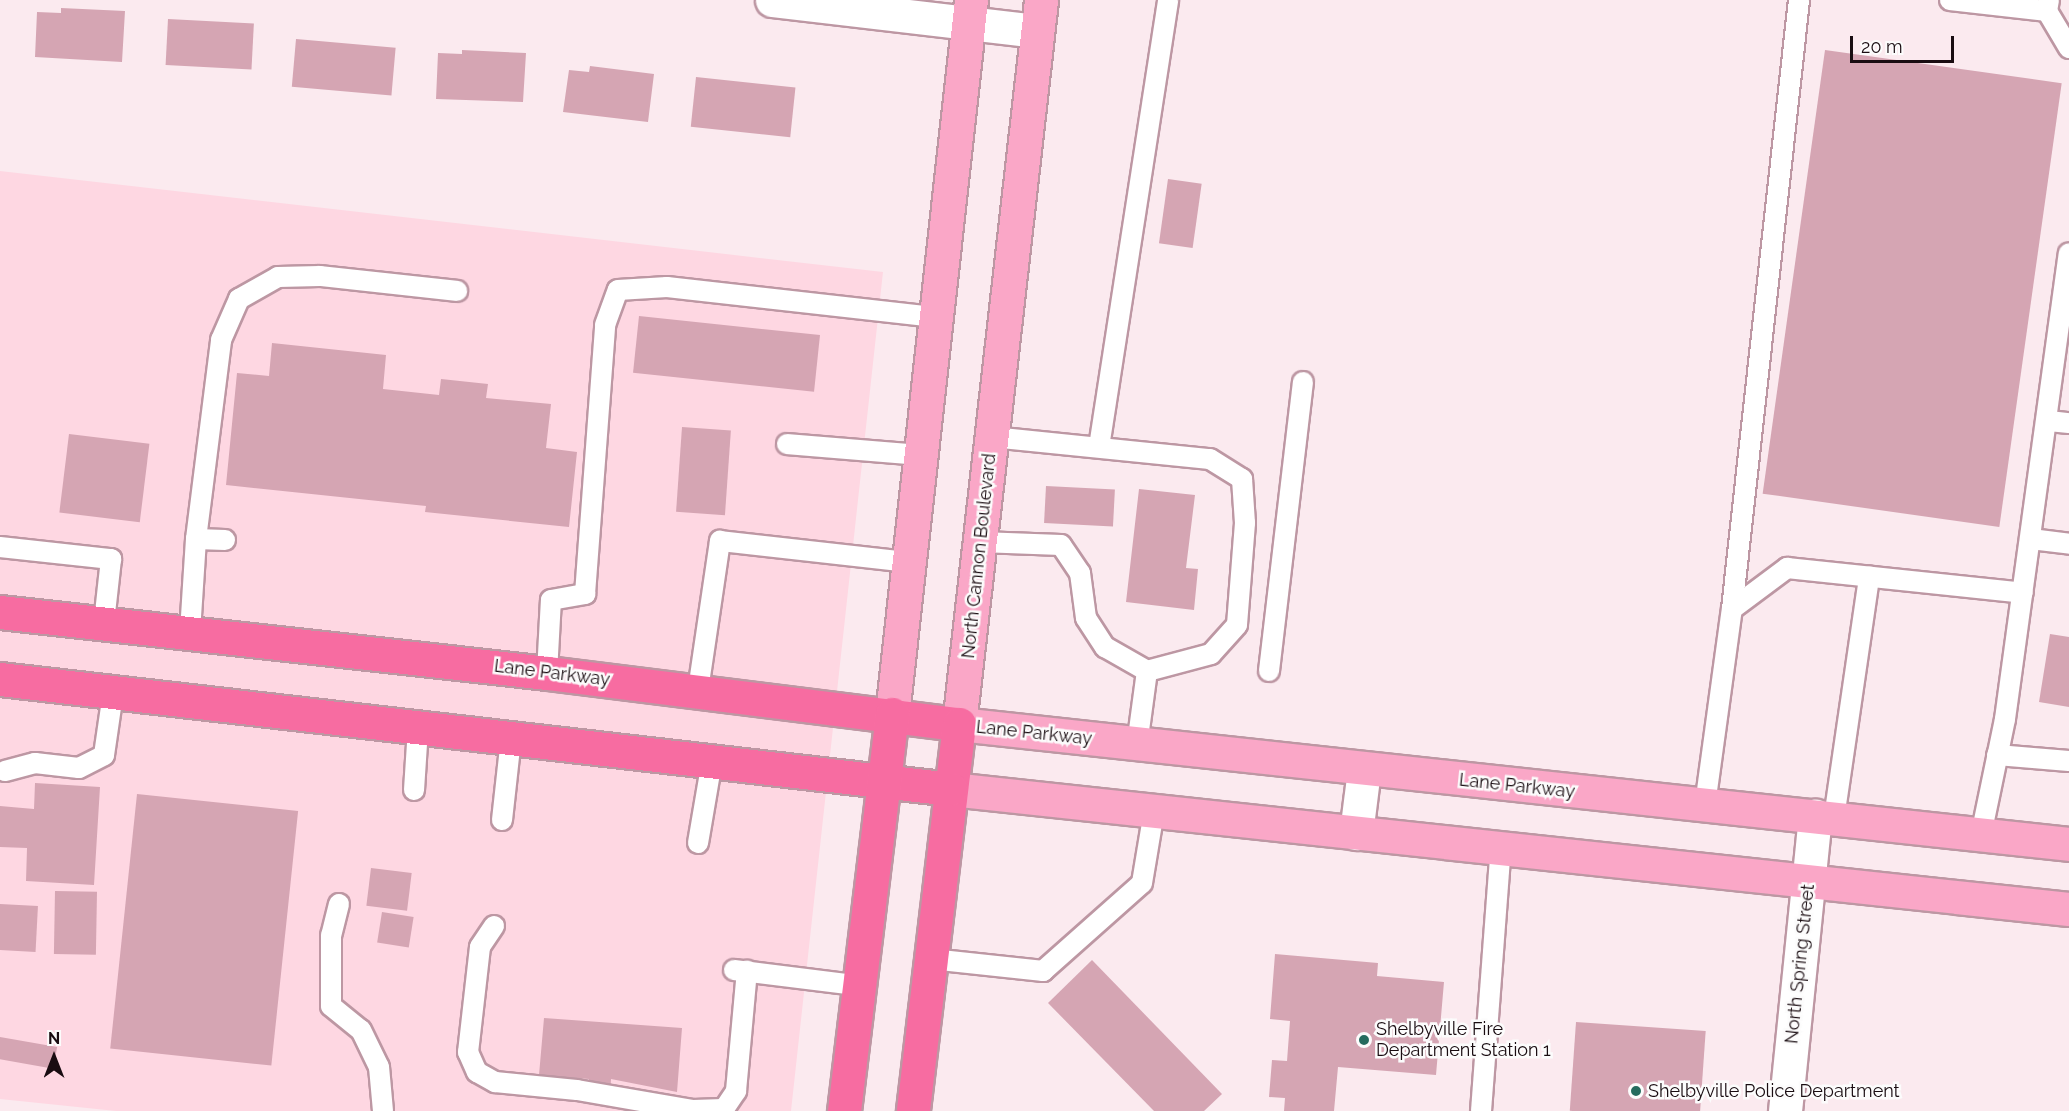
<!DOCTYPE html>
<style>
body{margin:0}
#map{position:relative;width:2069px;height:1111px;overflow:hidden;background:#fbeaef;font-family:Raleway,sans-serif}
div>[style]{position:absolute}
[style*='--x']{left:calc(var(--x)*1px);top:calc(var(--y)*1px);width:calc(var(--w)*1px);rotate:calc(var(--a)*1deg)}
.built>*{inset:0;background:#fed7e2}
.building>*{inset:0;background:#d5a5b3;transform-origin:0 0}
.roads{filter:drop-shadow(2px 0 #bd97a3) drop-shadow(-2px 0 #bd97a3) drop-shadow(0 2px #bd97a3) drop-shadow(0 -2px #bd97a3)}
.lane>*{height:20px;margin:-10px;padding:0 10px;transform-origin:10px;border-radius:10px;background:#fff}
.street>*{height:33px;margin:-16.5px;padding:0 16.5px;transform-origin:16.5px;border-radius:16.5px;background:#fff}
.primary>*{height:33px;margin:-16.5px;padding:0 16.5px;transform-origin:16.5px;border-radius:16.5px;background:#faa7c7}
.highway>*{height:33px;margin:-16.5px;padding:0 16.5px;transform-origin:16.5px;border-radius:16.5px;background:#f76ca1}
.dots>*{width:16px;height:16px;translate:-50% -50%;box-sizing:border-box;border:3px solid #fcfcfc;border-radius:50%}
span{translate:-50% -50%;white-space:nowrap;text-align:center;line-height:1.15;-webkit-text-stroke:5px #fcfcfc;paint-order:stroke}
.street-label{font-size:18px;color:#190c11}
.poi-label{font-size:18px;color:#190c11}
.left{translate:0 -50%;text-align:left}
.north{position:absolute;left:24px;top:1027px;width:60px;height:60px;-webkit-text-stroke:4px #fcfcfc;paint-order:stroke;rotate:0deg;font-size:16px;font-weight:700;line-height:24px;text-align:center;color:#190c11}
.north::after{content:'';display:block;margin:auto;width:21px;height:27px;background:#190c11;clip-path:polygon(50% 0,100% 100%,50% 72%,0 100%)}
.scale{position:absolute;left:1850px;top:36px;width:104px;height:27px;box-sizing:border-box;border:3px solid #190c11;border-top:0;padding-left:8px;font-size:18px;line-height:21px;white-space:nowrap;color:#190c11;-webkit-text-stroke:4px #fcfcfc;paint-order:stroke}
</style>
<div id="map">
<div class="built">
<i style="clip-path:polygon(0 171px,883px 272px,791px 1111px,116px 1111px,0 1099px)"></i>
</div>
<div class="building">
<i style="clip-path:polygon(61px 8px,125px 11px,122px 62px,35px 57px,37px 12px,61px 13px)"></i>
<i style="left:168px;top:19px;width:86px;height:46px;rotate:3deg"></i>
<i style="left:296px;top:39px;width:100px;height:48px;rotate:5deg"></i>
<i style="clip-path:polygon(462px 50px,526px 53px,523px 102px,436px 99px,438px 53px,462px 54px)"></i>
<i style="left:1825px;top:50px;width:239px;height:448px;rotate:8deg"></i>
<i style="clip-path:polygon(590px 66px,654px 74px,648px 122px,563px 112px,569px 70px,589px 72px)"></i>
<i style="left:696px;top:77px;width:100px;height:50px;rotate:6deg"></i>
<i style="left:1168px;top:179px;width:34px;height:65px;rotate:8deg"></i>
<i style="left:639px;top:316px;width:182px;height:57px;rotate:6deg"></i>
<i style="clip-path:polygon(272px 343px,386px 355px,383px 389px,439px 395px,441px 379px,488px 384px,486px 398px,551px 404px,546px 448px,577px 452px,569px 527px,425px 512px,426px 506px,226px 485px,237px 373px,269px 376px)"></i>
<i style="left:682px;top:427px;width:49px;height:85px;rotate:4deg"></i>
<i style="left:69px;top:434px;width:81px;height:79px;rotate:7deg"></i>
<i style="left:1046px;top:486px;width:69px;height:37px;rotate:3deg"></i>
<i style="clip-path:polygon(1139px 489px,1195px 495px,1186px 568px,1198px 569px,1194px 610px,1126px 602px)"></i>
<i style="clip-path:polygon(2050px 634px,2069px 637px,2069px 707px,2039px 702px)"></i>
<i style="clip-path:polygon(35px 783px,100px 787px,94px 885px,26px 881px,27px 848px,0 847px,0 806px,34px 809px)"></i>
<i style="left:137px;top:794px;width:162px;height:256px;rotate:6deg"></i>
<i style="left:371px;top:868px;width:41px;height:38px;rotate:7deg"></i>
<i style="left:55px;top:891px;width:42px;height:63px;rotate:1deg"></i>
<i style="left:0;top:904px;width:38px;height:46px;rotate:3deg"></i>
<i style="left:382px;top:912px;width:32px;height:31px;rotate:9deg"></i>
<i style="clip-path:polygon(1275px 954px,1378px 963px,1377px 976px,1444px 982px,1436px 1075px,1338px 1067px,1334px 1111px,1284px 1111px,1285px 1098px,1269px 1097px,1272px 1060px,1287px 1061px,1290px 1021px,1270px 1019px)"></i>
<i style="clip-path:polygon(1092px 960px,1222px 1094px,1204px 1111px,1154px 1111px,1048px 1003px)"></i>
<i style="clip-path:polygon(544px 1018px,682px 1028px,677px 1092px,611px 1079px,610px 1095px,588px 1094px,589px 1079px,539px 1075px)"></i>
<i style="left:1576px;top:1022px;width:130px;height:89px;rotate:4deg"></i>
<i style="left:0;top:1037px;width:58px;height:22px;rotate:10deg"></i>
</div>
<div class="roads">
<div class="lane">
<i style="--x:1950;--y:0;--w:98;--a:6.5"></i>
<i style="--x:2047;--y:11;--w:11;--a:-80"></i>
<i style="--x:2047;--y:11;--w:43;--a:59.3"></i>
<i style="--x:2049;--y:421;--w:20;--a:6"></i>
<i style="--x:992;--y:437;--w:219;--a:5.8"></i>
<i style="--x:1210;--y:459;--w:38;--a:32"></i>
<i style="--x:1242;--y:479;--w:44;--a:86.1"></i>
<i style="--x:1245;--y:523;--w:102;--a:94.5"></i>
<i style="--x:1237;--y:625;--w:39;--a:132"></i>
<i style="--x:1211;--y:654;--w:66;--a:165.1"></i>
<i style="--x:1147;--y:671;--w:75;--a:97.7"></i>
<i style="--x:787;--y:444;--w:133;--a:4.7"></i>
<i style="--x:1099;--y:447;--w:452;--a:-81.2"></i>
<i style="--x:196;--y:539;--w:201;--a:-82.8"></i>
<i style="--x:221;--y:340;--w:45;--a:-66.3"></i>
<i style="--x:239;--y:299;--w:45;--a:-29.4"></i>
<i style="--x:278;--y:277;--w:42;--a:-1.4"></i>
<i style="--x:320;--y:276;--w:138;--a:6.2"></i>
<i style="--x:2031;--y:539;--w:38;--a:7"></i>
<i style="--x:980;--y:542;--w:81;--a:2.1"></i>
<i style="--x:1061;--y:545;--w:34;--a:56"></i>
<i style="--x:1080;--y:573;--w:45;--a:82.4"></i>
<i style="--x:1086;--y:618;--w:35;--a:57"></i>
<i style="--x:1105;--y:647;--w:48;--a:29.7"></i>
<i style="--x:0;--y:547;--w:112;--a:6.2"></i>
<i style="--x:111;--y:559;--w:63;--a:96.3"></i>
<i style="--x:1732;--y:609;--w:613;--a:-83.72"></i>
<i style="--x:190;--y:632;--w:93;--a:-86.3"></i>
<i style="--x:196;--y:539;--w:29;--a:2"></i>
<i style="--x:1269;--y:671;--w:291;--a:-83.3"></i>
<i style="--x:547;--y:673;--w:73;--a:-86.9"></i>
<i style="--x:551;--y:600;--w:35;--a:-10"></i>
<i style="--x:585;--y:594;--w:270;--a:-85.7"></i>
<i style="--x:605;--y:325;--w:37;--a:-70"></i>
<i style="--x:618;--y:290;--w:49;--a:-3.5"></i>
<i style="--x:667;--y:287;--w:270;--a:6.4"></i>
<i style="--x:698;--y:690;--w:151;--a:-81.6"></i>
<i style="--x:720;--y:541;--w:189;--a:6.4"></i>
<i style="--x:1997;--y:755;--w:72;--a:4.8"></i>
<i style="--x:5;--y:771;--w:31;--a:-15"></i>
<i style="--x:35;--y:763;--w:44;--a:6.5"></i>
<i style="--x:79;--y:768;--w:28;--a:-27"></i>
<i style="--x:104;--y:755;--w:63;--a:-81.7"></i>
<i style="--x:414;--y:790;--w:62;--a:-86.3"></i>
<i style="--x:1705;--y:805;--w:198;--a:-82.2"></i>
<i style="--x:1732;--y:609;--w:69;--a:-36.7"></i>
<i style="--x:1787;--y:568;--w:237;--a:6"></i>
<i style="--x:1834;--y:818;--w:244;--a:-81.7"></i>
<i style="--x:502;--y:820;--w:81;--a:-83.7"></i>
<i style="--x:1981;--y:835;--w:118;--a:-78.3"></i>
<i style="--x:2005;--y:719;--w:470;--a:-82.2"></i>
<i style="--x:698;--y:843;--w:83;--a:-80.3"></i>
<i style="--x:339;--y:904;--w:32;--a:104"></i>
<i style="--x:331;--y:935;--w:71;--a:90"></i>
<i style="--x:331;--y:1006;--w:38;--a:39"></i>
<i style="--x:361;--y:1030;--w:41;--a:64.1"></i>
<i style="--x:379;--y:1067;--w:44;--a:84.8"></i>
<i style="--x:494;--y:926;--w:25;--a:124"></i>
<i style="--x:480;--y:947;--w:106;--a:96.5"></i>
<i style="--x:468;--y:1052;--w:22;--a:66"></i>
<i style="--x:477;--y:1072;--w:21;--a:29"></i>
<i style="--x:495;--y:1082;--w:82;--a:5.6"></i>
<i style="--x:577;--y:1090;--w:118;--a:9.8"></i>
<i style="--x:693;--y:1110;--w:31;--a:-2"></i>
<i style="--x:724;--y:1109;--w:22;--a:-56"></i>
<i style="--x:736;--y:1091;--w:121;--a:-84.8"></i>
<i style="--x:931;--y:959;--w:113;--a:6.1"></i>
<i style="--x:1043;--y:971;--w:132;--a:-41.6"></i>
<i style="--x:1142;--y:883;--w:73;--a:-80.5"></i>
<i style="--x:734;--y:970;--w:129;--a:7.1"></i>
<i style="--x:1481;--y:1111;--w:264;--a:-85.7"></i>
</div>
<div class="street">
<i style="--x:772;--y:0;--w:266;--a:6.7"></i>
<i style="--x:1356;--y:833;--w:64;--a:-82.8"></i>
<i style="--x:1785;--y:1111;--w:297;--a:-84.2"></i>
</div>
<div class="primary">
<i style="--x:1041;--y:0;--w:729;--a:96.46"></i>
<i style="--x:959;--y:724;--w:1116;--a:6.17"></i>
<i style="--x:892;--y:714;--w:718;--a:-83.69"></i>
<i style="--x:951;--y:789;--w:1124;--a:6.13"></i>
</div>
<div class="highway">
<i style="--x:0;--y:612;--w:550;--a:6.36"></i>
<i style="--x:547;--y:673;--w:415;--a:7.1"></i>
<i style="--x:959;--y:724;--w:390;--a:96.8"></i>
<i style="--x:0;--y:679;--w:957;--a:6.6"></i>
<i style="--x:844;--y:1111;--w:400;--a:-83.1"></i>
</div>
</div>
<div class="dots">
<i style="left:1364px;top:1040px;background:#256b5e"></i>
<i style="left:1636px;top:1091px;background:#256b5e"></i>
</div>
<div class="street-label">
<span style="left:979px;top:556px;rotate:-84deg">North Cannon Boulevard</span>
<span style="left:552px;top:673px;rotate:7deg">Lane Parkway</span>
<span style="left:1034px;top:733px;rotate:6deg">Lane Parkway</span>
<span style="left:1517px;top:786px;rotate:6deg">Lane Parkway</span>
<span style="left:1800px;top:964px;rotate:-84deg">North Spring Street</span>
</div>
<div class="poi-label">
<span class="left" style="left:1376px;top:1040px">Shelbyville Fire<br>Department Station 1</span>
<span class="left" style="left:1648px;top:1091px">Shelbyville Police Department</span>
</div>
<div class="north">N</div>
<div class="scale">20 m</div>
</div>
